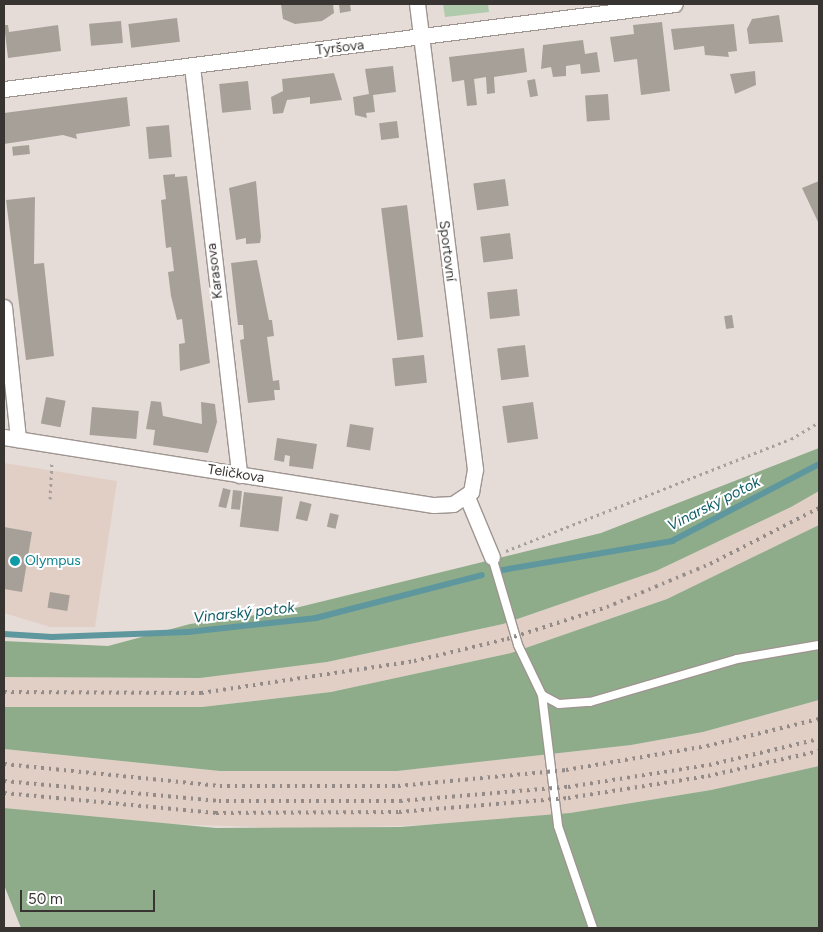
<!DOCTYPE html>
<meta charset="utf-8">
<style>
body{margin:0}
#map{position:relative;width:823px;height:932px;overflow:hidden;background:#e6dcd7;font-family:Figtree,sans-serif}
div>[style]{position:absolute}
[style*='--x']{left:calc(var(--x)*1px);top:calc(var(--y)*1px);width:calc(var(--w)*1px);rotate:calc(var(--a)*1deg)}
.built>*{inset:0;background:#e1cfc6}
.green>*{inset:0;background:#b0caac}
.forest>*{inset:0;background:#8eac8a}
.stream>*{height:5.5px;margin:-2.75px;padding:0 2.75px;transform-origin:2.75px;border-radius:2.75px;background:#5f979e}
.building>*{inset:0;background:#a6a098;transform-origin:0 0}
.path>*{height:3px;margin-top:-1.5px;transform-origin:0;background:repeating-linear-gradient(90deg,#a79f9b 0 2.5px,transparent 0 6.5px)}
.roads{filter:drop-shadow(1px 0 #9e9490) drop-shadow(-1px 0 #9e9490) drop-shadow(0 1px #9e9490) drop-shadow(0 -1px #9e9490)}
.lane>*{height:8px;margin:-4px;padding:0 4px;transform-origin:4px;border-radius:4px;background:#fff}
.street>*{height:15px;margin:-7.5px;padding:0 7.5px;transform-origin:7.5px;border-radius:7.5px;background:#fff}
.rail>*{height:4px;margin-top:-2px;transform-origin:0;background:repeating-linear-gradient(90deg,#938b88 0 2.5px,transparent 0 7.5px)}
.dots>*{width:14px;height:14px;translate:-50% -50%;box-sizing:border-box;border:2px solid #fff;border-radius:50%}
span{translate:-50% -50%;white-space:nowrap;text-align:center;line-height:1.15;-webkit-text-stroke:4px #fff;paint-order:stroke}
.street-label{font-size:14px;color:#383432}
.culture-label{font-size:14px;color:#0d838f}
.left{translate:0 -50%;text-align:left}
.water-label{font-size:15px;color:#0f5e67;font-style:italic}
.frame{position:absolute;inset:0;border:5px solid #383432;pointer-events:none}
.scale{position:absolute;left:20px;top:890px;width:135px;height:22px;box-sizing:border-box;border:2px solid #383432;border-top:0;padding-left:6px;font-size:15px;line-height:18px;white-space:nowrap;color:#383432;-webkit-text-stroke:4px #fff;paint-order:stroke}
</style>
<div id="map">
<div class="built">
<i style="clip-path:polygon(4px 463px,117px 481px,95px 627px,50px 627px,4px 613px)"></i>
<i style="clip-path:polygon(819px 491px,819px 525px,805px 533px,667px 599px,511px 653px,331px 692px,202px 707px,4px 707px,4px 677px,200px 678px,327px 662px,503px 624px,656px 571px)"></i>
<i style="clip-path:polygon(819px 700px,819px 766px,711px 790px,570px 813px,475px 823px,309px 829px,143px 823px,4px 808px,4px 749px,220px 771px,397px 771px,631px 745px,704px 732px)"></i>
</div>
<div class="green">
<i style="clip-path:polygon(443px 4px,488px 4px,489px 12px,445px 17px)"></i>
</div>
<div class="forest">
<i style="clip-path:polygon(819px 448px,819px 491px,791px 507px,656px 571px,503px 624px,327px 662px,200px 678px,4px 677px,4px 641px,108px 646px,190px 624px,279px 612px,601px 533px)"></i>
<i style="clip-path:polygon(819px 525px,819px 700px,703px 732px,631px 745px,397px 771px,220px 771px,4px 749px,4px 707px,202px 707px,331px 692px,511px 653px,667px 599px)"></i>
<i style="clip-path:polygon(819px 766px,819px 928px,21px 928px,4px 885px,4px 808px,216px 828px,400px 827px,570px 813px,711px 790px)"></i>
</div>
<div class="stream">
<i style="--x:497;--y:571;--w:178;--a:-9.7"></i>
<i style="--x:672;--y:541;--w:166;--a:-27.6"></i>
<i style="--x:4;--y:634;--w:48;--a:3.6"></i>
<i style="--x:52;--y:637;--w:136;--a:-2.1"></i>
<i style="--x:188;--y:632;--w:129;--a:-6.2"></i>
<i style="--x:316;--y:618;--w:171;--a:-14.5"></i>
</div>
<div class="building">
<i style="clip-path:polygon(281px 4px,333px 4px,334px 13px,322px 21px,295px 24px,283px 19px)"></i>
<i style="clip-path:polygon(339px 4px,350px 4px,351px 11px,340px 13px)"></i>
<i style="clip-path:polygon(779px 15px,783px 42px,749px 44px,747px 29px,752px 19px)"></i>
<i style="left:177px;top:18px;width:24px;height:49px;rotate:83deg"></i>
<i style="left:121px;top:21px;width:22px;height:32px;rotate:85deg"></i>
<i style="clip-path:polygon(662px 22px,670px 91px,641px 95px,637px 59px,614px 62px,610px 37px,634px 34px,633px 25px)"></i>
<i style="clip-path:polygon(734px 24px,737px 51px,728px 52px,729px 57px,705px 55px,704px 46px,674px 50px,671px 29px)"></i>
<i style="clip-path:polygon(4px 25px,8px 25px,9px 32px,58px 25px,61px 51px,8px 58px)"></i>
<i style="clip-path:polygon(583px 40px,585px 54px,597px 52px,600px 72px,581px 74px,580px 64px,566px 66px,566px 76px,553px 77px,551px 67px,541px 69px,543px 45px)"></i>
<i style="clip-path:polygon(524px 48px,527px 72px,494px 77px,495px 93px,487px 94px,486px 77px,474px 79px,477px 105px,467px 106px,464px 80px,452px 82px,449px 57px)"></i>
<i style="clip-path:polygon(393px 66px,396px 92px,373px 95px,375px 112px,366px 113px,367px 118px,355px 115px,353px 97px,369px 94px,365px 69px)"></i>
<i style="clip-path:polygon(755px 71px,756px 85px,735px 94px,730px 74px)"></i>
<i style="clip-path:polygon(334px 73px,342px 100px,310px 104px,310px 97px,287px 100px,283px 113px,273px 114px,271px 97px,283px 91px,282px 79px)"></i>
<i style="left:535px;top:79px;width:17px;height:8px;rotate:80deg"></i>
<i style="left:248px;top:81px;width:29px;height:29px;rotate:84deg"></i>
<i style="left:608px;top:94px;width:26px;height:23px;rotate:86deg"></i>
<i style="clip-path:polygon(127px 97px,130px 126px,76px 134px,77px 139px,63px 135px,4px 144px,4px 113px)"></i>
<i style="left:397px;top:121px;width:17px;height:18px;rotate:83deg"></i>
<i style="left:169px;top:125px;width:32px;height:23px;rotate:85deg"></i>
<i style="left:29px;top:145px;width:9px;height:17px;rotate:84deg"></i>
<i style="clip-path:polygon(175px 174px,175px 177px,187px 176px,210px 363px,180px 371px,179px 344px,185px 343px,182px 319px,177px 320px,171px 296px,168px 272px,174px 271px,171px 247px,166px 248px,161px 200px,166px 199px,163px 175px)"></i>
<i style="left:505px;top:179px;width:27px;height:32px;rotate:82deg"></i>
<i style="clip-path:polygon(256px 181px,261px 237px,260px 243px,246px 244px,246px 238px,236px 240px,229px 188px)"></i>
<i style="clip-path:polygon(819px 181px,819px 224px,802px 188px)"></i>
<i style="clip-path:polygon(35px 197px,34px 264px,44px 263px,54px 356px,26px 360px,6px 200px)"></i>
<i style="left:407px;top:205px;width:133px;height:26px;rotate:83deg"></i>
<i style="left:510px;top:233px;width:26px;height:30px;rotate:83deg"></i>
<i style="clip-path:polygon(257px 260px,269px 320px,272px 320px,274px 336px,267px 337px,273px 381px,279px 380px,280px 390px,274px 390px,275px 400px,248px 403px,240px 340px,244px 339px,243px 325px,238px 325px,231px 263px)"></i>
<i style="left:517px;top:289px;width:27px;height:30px;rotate:84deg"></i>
<i style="left:732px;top:315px;width:13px;height:8px;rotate:81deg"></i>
<i style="left:525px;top:345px;width:32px;height:28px;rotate:83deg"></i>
<i style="left:424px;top:355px;width:28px;height:32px;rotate:84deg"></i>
<i style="left:46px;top:397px;width:20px;height:27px;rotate:11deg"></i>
<i style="clip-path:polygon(151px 401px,161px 402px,163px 416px,202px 424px,201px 402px,215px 404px,217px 422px,208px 453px,153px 445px,155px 430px,146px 429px)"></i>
<i style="left:533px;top:402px;width:37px;height:31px;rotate:82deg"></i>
<i style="left:92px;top:407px;width:47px;height:28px;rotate:5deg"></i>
<i style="left:350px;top:424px;width:24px;height:23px;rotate:9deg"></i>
<i style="clip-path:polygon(277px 438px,317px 444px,313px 469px,289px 466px,290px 456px,285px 455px,284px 462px,274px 460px)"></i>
<i style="left:223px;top:488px;width:8px;height:19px;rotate:14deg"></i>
<i style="left:233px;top:490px;width:9px;height:19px;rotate:6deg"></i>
<i style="left:244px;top:492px;width:39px;height:35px;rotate:7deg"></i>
<i style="left:300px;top:501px;width:12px;height:18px;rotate:14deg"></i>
<i style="left:330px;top:513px;width:9px;height:14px;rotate:13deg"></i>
<i style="clip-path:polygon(4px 527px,32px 532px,22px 592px,4px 589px)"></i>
<i style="left:50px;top:592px;width:20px;height:16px;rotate:9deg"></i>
</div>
<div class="path">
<i style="--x:50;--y:499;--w:38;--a:-87"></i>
<i style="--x:506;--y:551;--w:306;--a:-21.5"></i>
<i style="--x:791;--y:439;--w:33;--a:-31"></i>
</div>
<div class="roads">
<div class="lane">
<i style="--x:492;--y:557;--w:92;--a:73.5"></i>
<i style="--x:518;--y:645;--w:55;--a:64.4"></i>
<i style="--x:542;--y:695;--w:132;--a:83"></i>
<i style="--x:558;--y:826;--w:108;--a:71.1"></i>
<i style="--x:542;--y:695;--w:19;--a:28"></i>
<i style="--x:559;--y:704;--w:31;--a:-4"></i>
<i style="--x:590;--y:702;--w:153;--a:-16.3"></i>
<i style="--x:737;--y:659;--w:83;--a:-9.7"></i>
</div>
<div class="street">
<i style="--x:192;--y:66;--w:412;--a:83.4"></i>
<i style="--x:4;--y:89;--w:676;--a:-7.22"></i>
<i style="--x:4;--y:307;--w:133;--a:83.9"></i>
<i style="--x:4;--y:437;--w:435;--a:9"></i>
<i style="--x:434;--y:505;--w:19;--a:-3"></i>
<i style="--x:453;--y:504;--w:22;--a:-34"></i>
<i style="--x:471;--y:492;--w:23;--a:-80"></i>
<i style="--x:475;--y:469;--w:469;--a:-97.1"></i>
<i style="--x:467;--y:497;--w:65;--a:67.4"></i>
</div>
</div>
<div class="rail">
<i style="--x:4;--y:692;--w:197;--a:0.3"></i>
<i style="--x:201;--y:693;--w:215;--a:-8.5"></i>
<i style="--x:414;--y:661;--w:96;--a:-13.3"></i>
<i style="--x:507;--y:639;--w:105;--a:-17.7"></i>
<i style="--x:607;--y:607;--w:112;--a:-22.7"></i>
<i style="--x:710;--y:564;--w:123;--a:-27.2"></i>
<i style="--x:4;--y:764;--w:217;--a:5.8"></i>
<i style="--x:220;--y:786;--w:178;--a:0"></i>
<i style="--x:398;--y:786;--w:169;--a:-5.4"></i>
<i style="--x:566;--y:770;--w:143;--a:-9.7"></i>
<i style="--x:707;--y:746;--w:115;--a:-13.6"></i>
<i style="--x:4;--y:781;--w:216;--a:5.3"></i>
<i style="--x:219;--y:801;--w:181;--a:0"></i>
<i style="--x:400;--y:801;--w:169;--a:-4.8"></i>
<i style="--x:568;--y:787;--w:143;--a:-8.9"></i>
<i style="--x:709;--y:765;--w:113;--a:-13.3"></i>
<i style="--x:4;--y:793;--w:213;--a:5.4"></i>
<i style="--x:216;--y:813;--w:183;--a:-0.3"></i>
<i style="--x:399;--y:812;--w:170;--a:-4.7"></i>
<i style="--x:568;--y:798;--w:142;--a:-8.9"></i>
<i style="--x:708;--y:776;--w:114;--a:-12.7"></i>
</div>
<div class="dots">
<i style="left:15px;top:561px;background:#0f9aa8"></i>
</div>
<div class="street-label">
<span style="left:340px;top:48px;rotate:-7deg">Tyršova</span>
<span style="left:447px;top:251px;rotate:83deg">Sportovní</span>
<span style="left:215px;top:271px;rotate:-97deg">Karasova</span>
<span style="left:236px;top:474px;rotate:9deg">Teličkova</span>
</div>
<div class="culture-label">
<span class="left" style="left:25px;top:561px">Olympus</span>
</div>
<div class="water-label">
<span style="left:714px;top:504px;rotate:-27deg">Vinarský potok</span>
<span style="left:244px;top:613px;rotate:-6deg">Vinarský potok</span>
</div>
<div class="frame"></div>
<div class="scale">50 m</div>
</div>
